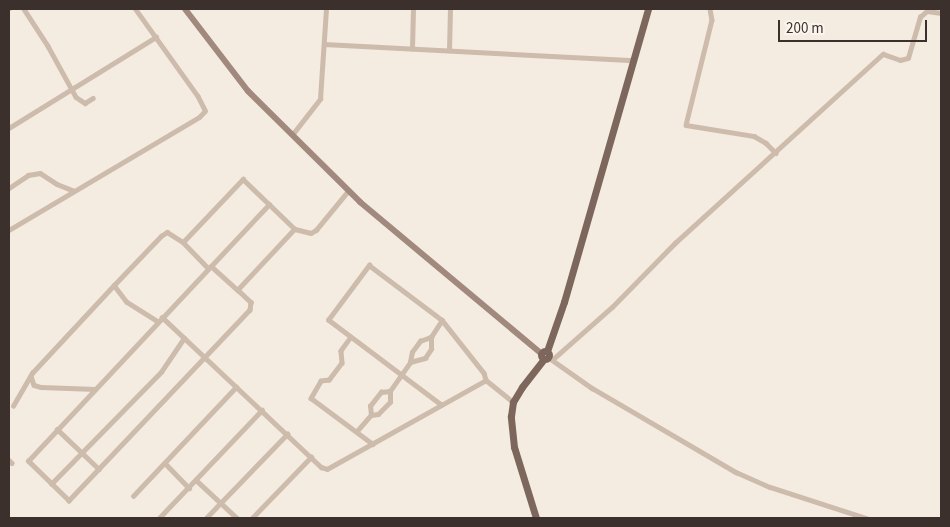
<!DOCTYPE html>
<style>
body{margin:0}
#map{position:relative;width:950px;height:527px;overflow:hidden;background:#f4ebe1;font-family:"Source Sans 3",sans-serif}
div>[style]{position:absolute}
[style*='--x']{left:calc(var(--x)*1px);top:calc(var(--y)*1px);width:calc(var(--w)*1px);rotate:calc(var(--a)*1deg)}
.street>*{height:4.5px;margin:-2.25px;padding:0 2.25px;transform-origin:2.25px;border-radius:2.25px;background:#cdbbac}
.secondary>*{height:6px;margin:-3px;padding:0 3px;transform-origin:3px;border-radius:3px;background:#a18a7d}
.primary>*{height:7px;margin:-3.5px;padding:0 3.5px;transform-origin:3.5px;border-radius:3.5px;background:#7d675c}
.primary>.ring{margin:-3.5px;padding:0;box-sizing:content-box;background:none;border:7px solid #7d675c;border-radius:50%}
span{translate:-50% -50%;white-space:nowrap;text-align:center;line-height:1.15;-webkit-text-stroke:5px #fbf5ee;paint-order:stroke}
.frame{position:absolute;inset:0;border:10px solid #3b302b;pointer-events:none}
.scale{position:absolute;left:778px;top:20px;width:149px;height:22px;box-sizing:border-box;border:2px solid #3b302b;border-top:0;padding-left:6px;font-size:15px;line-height:18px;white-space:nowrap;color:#3b302b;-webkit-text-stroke:4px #fbf5ee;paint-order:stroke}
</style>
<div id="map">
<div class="street">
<i style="--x:9;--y:9;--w:1;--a:0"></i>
<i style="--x:24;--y:9;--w:44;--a:57"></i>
<i style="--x:48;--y:46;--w:58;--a:61.2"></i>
<i style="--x:76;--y:97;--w:11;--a:34"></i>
<i style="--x:85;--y:103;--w:9;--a:-32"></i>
<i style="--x:710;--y:9;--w:11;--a:80"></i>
<i style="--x:712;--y:20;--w:108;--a:103.9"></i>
<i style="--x:686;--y:125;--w:69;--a:9.2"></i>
<i style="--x:754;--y:136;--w:14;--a:30"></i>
<i style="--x:766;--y:143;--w:14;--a:45"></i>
<i style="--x:324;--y:44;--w:310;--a:3"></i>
<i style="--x:412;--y:49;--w:40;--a:-88.6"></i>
<i style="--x:449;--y:50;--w:41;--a:-88.6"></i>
<i style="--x:9;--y:128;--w:173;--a:-31.8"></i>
<i style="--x:292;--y:135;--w:46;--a:-52.1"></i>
<i style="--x:320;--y:99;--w:90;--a:-86.2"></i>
<i style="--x:9;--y:188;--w:23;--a:-34"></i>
<i style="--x:28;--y:175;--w:12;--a:-9"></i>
<i style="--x:40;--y:173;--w:20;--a:33"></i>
<i style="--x:57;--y:184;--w:18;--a:22"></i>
<i style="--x:295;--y:229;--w:83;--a:133.1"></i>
<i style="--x:238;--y:290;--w:18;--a:43"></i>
<i style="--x:251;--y:302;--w:8;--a:97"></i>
<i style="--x:250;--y:310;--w:263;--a:133.5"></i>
<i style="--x:69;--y:501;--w:57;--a:-135.7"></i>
<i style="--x:28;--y:461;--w:352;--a:-46.8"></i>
<i style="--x:269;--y:204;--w:36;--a:44"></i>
<i style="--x:295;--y:229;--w:16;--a:14"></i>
<i style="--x:311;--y:233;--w:6;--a:-31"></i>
<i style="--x:316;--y:230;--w:50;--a:-50.6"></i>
<i style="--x:9;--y:230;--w:221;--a:-30.7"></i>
<i style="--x:199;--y:117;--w:8;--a:-45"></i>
<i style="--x:205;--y:111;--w:16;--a:-117"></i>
<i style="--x:198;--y:97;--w:108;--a:-125.6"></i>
<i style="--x:183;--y:242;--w:87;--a:-46.4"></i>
<i style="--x:243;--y:179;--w:36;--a:44"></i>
<i style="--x:211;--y:266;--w:36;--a:42"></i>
<i style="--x:114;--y:285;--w:68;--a:-46.2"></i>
<i style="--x:161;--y:236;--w:7;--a:-34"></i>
<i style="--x:167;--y:232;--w:19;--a:32"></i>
<i style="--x:183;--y:242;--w:36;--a:46"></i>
<i style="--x:162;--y:317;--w:219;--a:43.3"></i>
<i style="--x:321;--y:467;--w:6;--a:18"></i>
<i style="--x:327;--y:469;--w:182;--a:-29.2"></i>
<i style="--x:486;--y:380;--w:35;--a:39"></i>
<i style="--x:351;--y:337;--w:17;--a:126"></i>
<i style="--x:341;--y:351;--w:12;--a:85"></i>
<i style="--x:342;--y:363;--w:21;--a:127"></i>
<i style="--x:329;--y:380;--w:8;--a:173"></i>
<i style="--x:321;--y:381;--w:20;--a:120"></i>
<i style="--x:311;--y:398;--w:77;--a:36.6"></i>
<i style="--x:548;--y:357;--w:54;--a:35.2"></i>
<i style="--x:592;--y:388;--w:167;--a:30.3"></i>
<i style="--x:736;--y:472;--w:37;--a:24"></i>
<i style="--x:770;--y:487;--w:101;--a:17.9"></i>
<i style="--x:552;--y:360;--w:80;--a:-41.5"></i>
<i style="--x:612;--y:307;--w:90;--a:-45.5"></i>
<i style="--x:675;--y:243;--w:281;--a:-42.3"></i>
<i style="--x:883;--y:54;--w:18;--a:19"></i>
<i style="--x:900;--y:60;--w:8;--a:-14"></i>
<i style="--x:908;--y:58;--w:43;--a:-73.7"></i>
<i style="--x:920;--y:17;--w:9;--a:-41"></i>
<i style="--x:927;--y:11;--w:14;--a:8"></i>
<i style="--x:410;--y:362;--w:10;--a:-79"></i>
<i style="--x:412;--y:352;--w:14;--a:-54"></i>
<i style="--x:420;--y:341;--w:12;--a:-20"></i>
<i style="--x:31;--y:376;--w:9;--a:72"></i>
<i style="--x:34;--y:385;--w:7;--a:16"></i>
<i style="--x:41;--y:387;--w:54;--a:2.1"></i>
<i style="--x:441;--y:405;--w:141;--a:-143"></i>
<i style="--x:328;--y:320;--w:69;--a:-53.3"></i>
<i style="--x:369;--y:265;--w:91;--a:37"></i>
<i style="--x:442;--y:320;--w:68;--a:51.6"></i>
<i style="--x:484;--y:373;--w:7;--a:74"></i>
<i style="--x:13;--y:406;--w:38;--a:-60"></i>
<i style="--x:32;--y:373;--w:120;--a:-47"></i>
<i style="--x:114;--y:285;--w:21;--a:53"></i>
<i style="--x:127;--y:302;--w:36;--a:32"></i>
<i style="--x:371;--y:415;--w:9;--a:-96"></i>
<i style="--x:370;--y:406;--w:18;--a:-52"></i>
<i style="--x:381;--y:392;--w:9;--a:-6"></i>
<i style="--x:57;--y:429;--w:58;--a:43.6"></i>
<i style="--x:357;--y:431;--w:21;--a:-49"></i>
<i style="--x:371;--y:415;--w:7;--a:-8"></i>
<i style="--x:378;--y:414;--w:17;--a:-45"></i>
<i style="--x:390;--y:402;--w:11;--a:-90"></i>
<i style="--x:390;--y:391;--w:35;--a:-55"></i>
<i style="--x:410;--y:362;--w:16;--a:-15"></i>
<i style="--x:425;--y:358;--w:11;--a:-56"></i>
<i style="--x:431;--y:349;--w:12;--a:-90"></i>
<i style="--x:431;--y:337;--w:20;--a:-57"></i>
<i style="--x:9;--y:460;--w:4;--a:45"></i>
<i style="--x:165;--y:463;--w:35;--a:46"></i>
<i style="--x:196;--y:480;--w:56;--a:42.8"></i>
<i style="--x:51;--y:484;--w:157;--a:-45.5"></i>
<i style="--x:161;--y:372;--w:41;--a:-55.9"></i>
<i style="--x:133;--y:496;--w:150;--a:-46.6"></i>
<i style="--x:159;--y:518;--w:149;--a:-46.4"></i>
<i style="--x:206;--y:518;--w:117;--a:-46"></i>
<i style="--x:252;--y:518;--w:85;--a:-46"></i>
</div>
<div class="secondary">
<i style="--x:185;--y:9;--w:103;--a:52.5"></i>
<i style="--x:248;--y:91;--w:158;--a:44.7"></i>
<i style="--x:360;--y:202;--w:237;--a:39.9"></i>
</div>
<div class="primary">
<i style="--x:547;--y:351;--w:52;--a:-70.9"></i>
<i style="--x:564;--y:302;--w:305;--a:-74"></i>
<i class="ring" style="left:541px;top:351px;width:1px;height:1px"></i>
<i style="--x:536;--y:518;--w:74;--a:-107.2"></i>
<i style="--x:514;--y:447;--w:31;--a:-96"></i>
<i style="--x:511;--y:416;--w:14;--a:-82"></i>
<i style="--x:513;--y:402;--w:17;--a:-59"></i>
<i style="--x:522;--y:387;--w:36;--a:-52"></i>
</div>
<div class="frame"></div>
<div class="scale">200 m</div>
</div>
